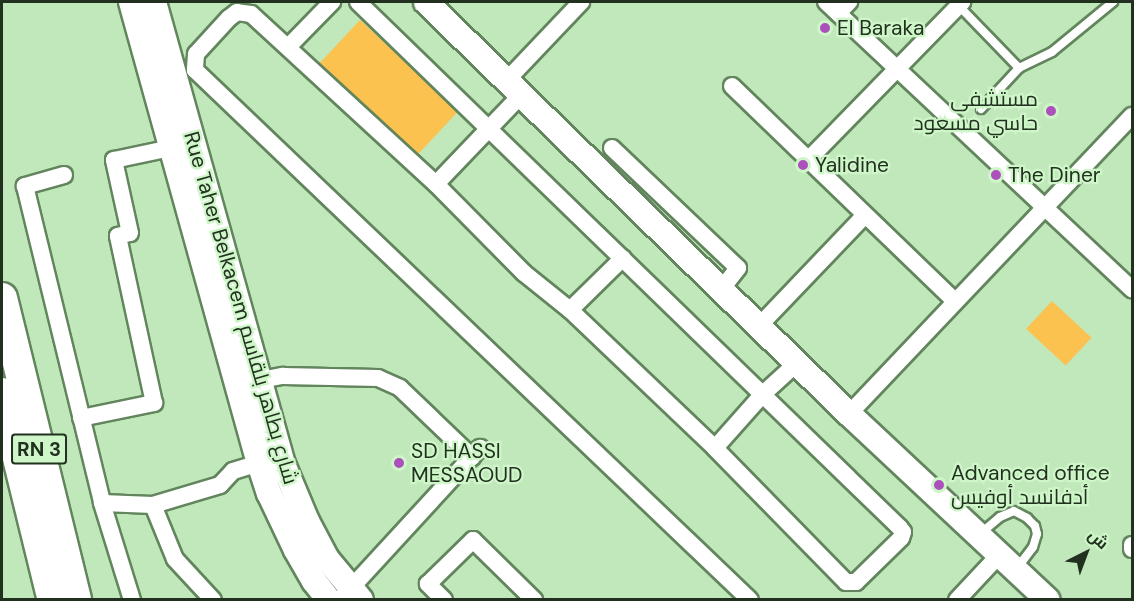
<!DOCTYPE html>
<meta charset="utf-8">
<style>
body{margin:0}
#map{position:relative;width:1134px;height:601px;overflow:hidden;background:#c1e8bb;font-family:"DM Sans",Cairo,sans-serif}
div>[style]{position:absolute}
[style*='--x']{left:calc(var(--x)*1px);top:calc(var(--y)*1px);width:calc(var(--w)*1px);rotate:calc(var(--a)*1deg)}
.green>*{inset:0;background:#fcc250;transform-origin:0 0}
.roads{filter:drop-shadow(2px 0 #62855d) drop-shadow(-2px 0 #62855d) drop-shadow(0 2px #62855d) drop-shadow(0 -2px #62855d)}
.lane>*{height:8px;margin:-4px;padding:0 4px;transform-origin:4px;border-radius:4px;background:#fff}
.street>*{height:16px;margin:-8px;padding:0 8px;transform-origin:8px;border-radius:8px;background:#fff}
.secondary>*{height:24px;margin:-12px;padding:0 12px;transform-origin:12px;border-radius:12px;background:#fff}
.highway>*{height:30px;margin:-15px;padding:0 15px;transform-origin:15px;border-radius:15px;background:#fff}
.dots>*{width:16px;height:16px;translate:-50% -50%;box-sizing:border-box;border:3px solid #cef6c8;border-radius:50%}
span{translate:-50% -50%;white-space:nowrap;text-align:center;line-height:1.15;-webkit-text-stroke:4.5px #cef6c8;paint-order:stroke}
.shield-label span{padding:2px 4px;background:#cef6c8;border:2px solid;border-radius:4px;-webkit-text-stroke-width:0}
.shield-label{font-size:20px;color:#21301f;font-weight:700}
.poi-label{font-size:21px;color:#21301f}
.left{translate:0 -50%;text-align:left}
.right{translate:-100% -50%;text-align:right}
.street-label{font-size:21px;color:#21301f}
.frame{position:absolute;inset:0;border:3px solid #21301f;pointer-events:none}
.north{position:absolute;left:1056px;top:523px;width:60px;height:60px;-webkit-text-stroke:4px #cef6c8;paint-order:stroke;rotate:42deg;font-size:16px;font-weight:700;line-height:24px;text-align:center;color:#21301f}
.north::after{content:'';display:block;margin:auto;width:21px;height:27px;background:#21301f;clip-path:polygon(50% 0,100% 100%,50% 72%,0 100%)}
</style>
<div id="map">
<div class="green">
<i style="left:360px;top:20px;width:134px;height:62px;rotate:43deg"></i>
<i style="left:1052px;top:301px;width:54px;height:38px;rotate:43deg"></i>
</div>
<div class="roads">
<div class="lane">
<i style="--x:958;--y:5;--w:88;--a:45.9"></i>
<i style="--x:981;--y:109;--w:56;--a:-47.2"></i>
<i style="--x:1019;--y:68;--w:37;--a:-26"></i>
<i style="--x:1052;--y:52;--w:79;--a:-39.3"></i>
<i style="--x:981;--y:533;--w:25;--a:-40"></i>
<i style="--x:1000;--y:517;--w:15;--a:-23"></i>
<i style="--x:1014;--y:511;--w:15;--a:28"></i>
<i style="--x:1027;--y:518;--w:11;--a:45"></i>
<i style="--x:1035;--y:526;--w:8;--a:76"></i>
<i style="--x:1037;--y:534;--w:14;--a:107"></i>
<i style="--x:1033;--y:547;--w:26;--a:127"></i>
</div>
<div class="street">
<i style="--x:358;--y:2;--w:755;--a:44.14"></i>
<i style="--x:900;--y:528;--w:5;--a:53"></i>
<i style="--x:903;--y:532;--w:6;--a:108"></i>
<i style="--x:901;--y:538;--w:63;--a:135.6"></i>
<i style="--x:856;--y:582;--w:10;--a:180"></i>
<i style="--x:846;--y:582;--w:187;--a:-134.4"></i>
<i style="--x:715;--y:448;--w:200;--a:-136.4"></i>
<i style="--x:570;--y:310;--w:59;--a:-141.2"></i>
<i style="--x:524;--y:273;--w:125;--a:-134.7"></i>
<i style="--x:436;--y:184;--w:251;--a:-137.4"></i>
<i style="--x:251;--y:14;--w:14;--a:-172"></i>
<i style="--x:237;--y:12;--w:10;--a:143"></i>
<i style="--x:229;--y:18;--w:49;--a:132.5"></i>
<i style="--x:196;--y:54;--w:16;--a:94"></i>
<i style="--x:195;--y:70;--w:767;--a:43.68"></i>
<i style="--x:826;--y:2;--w:420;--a:43.2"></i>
<i style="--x:838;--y:13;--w:16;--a:-45"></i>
<i style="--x:289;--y:46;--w:62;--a:-45.7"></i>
<i style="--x:507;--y:80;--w:108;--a:-46.5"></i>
<i style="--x:732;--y:86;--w:310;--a:44"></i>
<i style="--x:612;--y:148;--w:174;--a:43.6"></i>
<i style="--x:738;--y:268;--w:28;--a:128"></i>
<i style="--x:808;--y:160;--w:221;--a:-45.7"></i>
<i style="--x:64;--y:175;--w:41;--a:164.2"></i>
<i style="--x:25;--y:186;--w:326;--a:76.3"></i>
<i style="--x:102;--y:503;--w:102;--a:72.8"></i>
<i style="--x:436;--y:184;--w:124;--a:-46.3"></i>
<i style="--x:570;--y:310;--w:74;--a:-44.5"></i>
<i style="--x:759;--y:326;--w:153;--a:-46.3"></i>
<i style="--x:251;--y:382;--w:33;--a:-11"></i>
<i style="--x:283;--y:376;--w:95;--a:1.2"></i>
<i style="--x:378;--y:378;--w:24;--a:24"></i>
<i style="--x:400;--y:388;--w:100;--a:43.8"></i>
<i style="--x:849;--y:414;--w:411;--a:-46.5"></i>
<i style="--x:81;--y:418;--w:75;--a:-11.6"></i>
<i style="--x:154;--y:403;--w:171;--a:-102.2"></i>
<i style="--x:118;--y:236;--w:12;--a:-14"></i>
<i style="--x:130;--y:233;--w:75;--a:-102.4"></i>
<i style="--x:114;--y:160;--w:58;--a:-11.9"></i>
<i style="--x:715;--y:448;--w:72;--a:-48.4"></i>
<i style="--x:763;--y:394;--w:46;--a:-42.4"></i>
<i style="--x:102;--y:503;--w:51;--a:2.2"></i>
<i style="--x:153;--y:505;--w:70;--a:-16.6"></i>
<i style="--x:220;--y:485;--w:19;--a:-47"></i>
<i style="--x:233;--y:471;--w:27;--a:-17"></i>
<i style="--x:153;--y:505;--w:58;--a:67.8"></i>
<i style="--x:175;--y:559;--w:56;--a:47.2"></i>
<i style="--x:1132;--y:545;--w:4;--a:90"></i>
<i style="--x:340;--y:600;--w:207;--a:-47.4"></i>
<i style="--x:444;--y:600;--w:23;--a:-135"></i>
<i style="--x:428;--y:584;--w:63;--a:-44.4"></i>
<i style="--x:473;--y:540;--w:86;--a:44.5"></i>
<i style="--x:957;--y:600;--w:63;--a:-46.9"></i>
</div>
<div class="secondary">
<i style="--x:131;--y:2;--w:478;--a:74.5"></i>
<i style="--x:259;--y:463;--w:32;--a:72"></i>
<i style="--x:269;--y:493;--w:63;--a:64.7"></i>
<i style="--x:296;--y:550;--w:36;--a:60"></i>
<i style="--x:314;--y:581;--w:24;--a:52"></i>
<i style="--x:154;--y:2;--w:480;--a:74.4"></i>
<i style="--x:283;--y:464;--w:62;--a:67.2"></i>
<i style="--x:307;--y:521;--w:43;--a:62.2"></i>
<i style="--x:327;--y:559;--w:53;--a:50.3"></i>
<i style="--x:426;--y:2;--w:590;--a:44.25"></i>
<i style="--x:849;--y:414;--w:272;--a:43.1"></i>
</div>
<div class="highway">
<i style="--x:2;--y:298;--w:311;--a:76.2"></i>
<i style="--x:2;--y:393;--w:213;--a:76.2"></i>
</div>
</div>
<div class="dots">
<i style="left:825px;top:28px;background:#ac51bc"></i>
<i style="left:1051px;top:111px;background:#ac51bc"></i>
<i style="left:803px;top:165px;background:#ac51bc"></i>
<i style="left:996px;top:175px;background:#ac51bc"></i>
<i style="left:399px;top:463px;background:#ac51bc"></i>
<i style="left:939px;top:485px;background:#ac51bc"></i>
</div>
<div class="shield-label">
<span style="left:39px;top:449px">RN 3</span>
</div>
<div class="poi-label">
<span class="left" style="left:837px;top:28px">El Baraka</span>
<span class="right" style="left:1038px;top:111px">مستشفى<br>حاسي مسعود</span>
<span class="left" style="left:815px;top:165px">Yalidine</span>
<span class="left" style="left:1008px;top:175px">The Diner</span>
<span class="left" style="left:411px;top:463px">SD HASSI<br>MESSAOUD</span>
<span class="left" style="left:951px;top:485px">Advanced office<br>أدفانسد أوفيس</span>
</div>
<div class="street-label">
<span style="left:241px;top:308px;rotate:74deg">Rue Taher Belkacem شارع بطاهر بلقاسم</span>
</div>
<div class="frame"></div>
<div class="north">ش</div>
</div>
